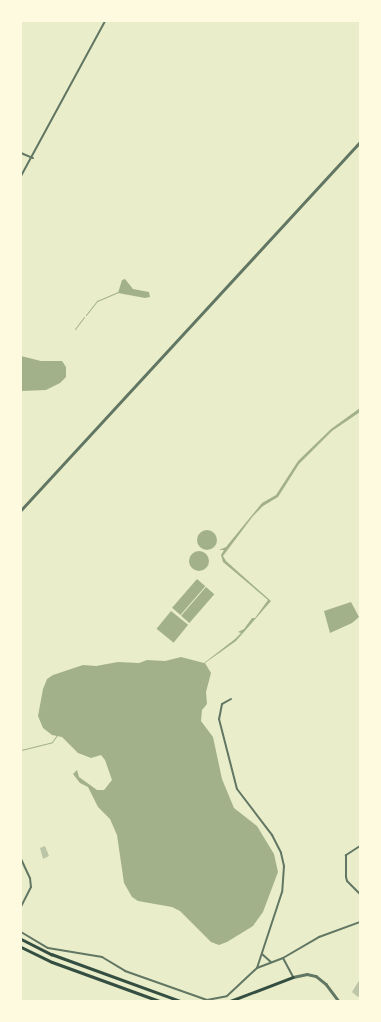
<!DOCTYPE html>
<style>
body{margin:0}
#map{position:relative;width:381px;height:1022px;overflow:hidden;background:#e9edc9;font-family:Jost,sans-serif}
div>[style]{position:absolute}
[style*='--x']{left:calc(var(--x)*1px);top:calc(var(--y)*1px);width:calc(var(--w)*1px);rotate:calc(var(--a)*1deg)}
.water>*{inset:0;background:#a3b18a;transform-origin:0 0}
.round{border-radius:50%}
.stream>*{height:1px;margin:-0.5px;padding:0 0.5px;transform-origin:0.5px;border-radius:0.5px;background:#a3b18a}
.building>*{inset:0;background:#bcc5a7}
.minor>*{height:2px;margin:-1px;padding:0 1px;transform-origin:1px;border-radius:1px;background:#617663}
.tertiary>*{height:2.5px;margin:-1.25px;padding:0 1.25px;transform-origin:1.25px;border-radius:1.25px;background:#617663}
.primary>*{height:3px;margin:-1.5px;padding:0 1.5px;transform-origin:1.5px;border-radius:1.5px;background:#344e41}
span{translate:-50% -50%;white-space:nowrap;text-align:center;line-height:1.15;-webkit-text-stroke:4.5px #fefae0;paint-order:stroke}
.frame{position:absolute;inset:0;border:22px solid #fefae0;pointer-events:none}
</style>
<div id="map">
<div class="water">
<i style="clip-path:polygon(125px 279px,133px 289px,149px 292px,150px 297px,145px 298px,118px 293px,122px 280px)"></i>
<i style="clip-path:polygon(21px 356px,41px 361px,62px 361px,66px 367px,66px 377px,60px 383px,46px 390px,21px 391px)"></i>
<i style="clip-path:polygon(360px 408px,360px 412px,332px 431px,299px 464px,278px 497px,263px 506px,253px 516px,223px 556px,226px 561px,271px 601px,236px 641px,205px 663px,211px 673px,206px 692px,207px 704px,202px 710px,201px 721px,213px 737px,222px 779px,234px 808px,257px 826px,274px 854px,278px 872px,263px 912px,253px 926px,227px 942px,219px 945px,211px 942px,180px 911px,172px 907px,138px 901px,132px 897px,124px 883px,117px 835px,110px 819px,98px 807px,88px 787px,80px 783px,73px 774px,77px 770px,79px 777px,97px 790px,104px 790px,112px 780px,105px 760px,101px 755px,91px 758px,78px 753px,62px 737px,52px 735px,43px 728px,38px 716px,43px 689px,47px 679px,53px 675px,83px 665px,96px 666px,118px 662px,139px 663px,147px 660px,165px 661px,181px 657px,204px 663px,235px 639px,241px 633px,238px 632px,244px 629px,252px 618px,255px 618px,268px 600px,223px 562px,221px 555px,224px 550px,219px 550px,226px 547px,262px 503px,276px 495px,298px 461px,331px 429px)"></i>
<i class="round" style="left:197px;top:530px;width:20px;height:20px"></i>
<i class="round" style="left:189px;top:551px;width:20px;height:20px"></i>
<i style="left:197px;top:579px;width:11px;height:38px;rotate:41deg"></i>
<i style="left:206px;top:587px;width:11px;height:38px;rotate:41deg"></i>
<i style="clip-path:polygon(351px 602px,359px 617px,352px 623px,330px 633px,324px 611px)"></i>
<i style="left:171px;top:611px;width:22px;height:23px;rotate:39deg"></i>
</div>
<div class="stream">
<i style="--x:86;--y:315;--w:18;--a:-52"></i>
<i style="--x:97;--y:301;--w:23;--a:-23"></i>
<i style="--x:75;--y:329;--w:15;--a:-53"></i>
<i style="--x:21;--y:750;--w:32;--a:-14"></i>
<i style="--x:52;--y:742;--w:9;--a:-54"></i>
</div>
<div class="building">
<i style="clip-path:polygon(45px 846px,49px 856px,43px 859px,40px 848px)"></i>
<i style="clip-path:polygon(360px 979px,360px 995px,358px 997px,352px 992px)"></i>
</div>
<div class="minor">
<i style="--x:21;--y:153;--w:13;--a:23"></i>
<i style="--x:21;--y:176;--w:176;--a:-61.5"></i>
<i style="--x:231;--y:699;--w:10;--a:151"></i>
<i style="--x:222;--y:704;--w:15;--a:101"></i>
<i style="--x:219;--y:719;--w:72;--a:75.6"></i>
<i style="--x:237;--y:789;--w:58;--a:52.7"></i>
<i style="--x:272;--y:835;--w:20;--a:63"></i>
<i style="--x:281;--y:853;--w:13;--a:77"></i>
<i style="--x:284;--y:866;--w:26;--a:94"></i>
<i style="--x:282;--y:892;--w:80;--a:108.2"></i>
<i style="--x:360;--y:846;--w:17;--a:147"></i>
<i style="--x:346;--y:855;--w:22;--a:90"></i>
<i style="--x:346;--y:877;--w:4;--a:76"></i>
<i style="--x:347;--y:881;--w:18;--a:45"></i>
<i style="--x:21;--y:859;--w:21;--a:65"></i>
<i style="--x:30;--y:878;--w:9;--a:84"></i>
<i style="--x:31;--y:887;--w:22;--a:117"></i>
<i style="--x:21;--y:932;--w:31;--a:31"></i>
<i style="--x:48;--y:948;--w:55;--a:9.5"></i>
<i style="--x:102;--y:957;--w:27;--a:31"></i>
<i style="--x:125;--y:971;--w:87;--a:19.5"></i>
<i style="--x:207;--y:1000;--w:20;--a:-11"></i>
<i style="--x:227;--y:996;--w:41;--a:-43"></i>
<i style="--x:257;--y:968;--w:28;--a:-21"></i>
<i style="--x:283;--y:958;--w:21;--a:62"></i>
<i style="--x:262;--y:954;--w:12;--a:42"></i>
<i style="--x:283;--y:958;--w:42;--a:-30.3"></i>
<i style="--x:319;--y:937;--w:44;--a:-20.1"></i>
</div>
<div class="tertiary">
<i style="--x:21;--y:510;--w:500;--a:-47.35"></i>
<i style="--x:293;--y:977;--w:14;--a:-12"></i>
<i style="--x:307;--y:974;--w:9;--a:13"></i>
<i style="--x:316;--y:976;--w:13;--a:39"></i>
<i style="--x:326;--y:984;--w:21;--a:53"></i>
</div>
<div class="primary">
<i style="--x:21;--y:939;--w:34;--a:27"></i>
<i style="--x:51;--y:954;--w:137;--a:20"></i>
<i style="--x:21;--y:947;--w:34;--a:26"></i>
<i style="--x:52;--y:962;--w:114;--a:20"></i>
<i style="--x:230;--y:1001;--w:67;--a:-20.9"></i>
</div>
<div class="frame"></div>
</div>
